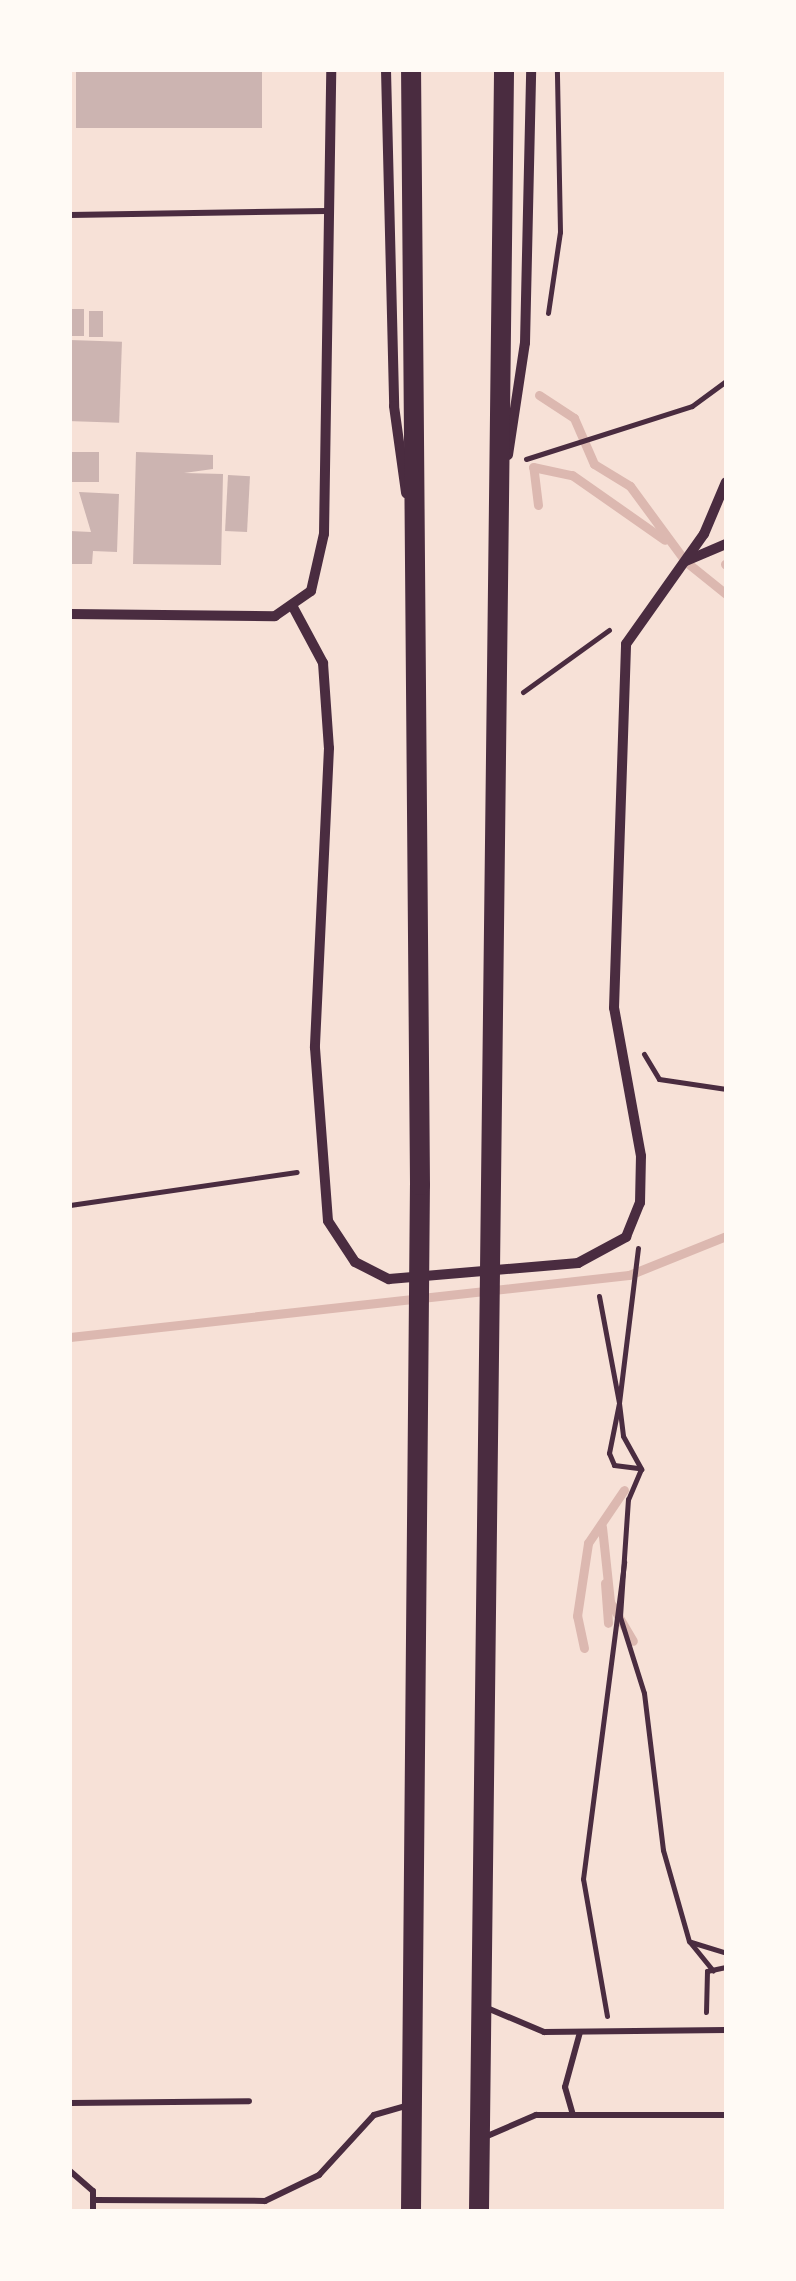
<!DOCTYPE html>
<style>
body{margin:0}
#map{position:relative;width:796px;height:2281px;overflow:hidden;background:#f7e1d7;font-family:Manrope,sans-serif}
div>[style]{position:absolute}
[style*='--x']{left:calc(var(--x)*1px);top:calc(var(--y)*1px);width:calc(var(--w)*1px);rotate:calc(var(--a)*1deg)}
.stream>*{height:9px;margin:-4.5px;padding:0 4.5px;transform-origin:4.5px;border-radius:4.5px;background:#dcb8b0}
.building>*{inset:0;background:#ccb4b1;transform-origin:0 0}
.path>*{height:5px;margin:-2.5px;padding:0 2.5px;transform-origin:2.5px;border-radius:2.5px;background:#4a2c40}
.service>*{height:6px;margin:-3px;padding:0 3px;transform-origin:3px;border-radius:3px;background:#4a2c40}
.minor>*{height:10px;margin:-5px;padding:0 5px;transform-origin:5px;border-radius:5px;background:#4a2c40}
.primary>*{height:20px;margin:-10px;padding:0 10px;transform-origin:10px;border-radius:10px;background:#4a2c40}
span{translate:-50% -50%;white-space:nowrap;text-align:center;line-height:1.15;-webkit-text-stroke:8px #fffaf5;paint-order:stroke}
.frame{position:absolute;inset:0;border:72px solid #fffaf5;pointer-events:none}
</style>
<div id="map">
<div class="stream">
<i style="--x:539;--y:395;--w:42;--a:33.3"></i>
<i style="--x:574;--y:418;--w:50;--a:66.5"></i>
<i style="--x:594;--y:464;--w:42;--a:31.4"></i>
<i style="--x:630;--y:486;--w:93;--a:53.7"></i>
<i style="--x:685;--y:561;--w:53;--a:38.8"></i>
<i style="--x:538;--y:505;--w:38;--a:-97"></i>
<i style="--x:533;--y:467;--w:40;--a:12"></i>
<i style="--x:572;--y:475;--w:113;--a:35"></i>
<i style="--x:725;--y:564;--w:1;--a:45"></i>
<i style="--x:70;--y:1337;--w:562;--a:-6.33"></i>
<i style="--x:629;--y:1275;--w:105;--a:-21.9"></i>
<i style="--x:602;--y:1527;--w:75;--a:83.9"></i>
<i style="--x:610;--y:1602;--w:45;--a:59.5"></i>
<i style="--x:605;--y:1583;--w:40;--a:85.7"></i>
<i style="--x:584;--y:1648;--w:33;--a:-102"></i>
<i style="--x:577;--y:1616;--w:74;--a:-81.4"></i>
<i style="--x:588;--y:1543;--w:64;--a:-55.8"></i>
</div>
<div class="building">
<i style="left:76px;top:70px;width:186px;height:58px"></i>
<i style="left:72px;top:309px;width:12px;height:27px"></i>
<i style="left:89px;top:311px;width:14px;height:26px"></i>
<i style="left:70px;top:340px;width:52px;height:81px;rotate:2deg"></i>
<i style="left:70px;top:452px;width:29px;height:30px"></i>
<i style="clip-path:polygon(136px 452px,213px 455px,213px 469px,184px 473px,223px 474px,221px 565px,133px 564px)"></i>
<i style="left:228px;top:475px;width:22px;height:56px;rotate:3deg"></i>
<i style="clip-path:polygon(79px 492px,119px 494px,117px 552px,93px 551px,92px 564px,70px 564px,70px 531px,91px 532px)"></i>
</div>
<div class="path">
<i style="--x:548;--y:313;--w:82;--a:-81.6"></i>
<i style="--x:560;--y:232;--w:162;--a:-91.1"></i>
<i style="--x:526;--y:459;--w:174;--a:-17.7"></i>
<i style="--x:692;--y:406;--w:42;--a:-36.3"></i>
<i style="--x:523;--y:692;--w:106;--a:-35.8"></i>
<i style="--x:644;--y:1054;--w:29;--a:59"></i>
<i style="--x:659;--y:1079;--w:68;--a:8.5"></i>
<i style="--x:70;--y:1205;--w:229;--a:-8.3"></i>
<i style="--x:638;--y:1248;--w:156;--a:97"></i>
<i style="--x:619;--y:1403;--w:33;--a:83"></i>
<i style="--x:623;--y:1436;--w:38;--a:61"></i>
<i style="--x:641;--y:1469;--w:33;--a:113"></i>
<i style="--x:628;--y:1499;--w:118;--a:93.9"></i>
<i style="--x:620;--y:1617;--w:80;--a:72.5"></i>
<i style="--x:644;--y:1693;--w:158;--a:83.1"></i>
<i style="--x:663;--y:1850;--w:95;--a:74.1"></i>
<i style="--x:689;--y:1941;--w:38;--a:51"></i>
<i style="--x:599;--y:1296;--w:109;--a:79.4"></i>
<i style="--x:619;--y:1403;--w:51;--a:101.3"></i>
<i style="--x:609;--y:1453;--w:13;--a:67"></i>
<i style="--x:614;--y:1465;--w:24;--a:7"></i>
<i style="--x:691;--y:1942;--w:37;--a:17"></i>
<i style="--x:706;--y:2012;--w:41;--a:-88.6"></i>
<i style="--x:707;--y:1971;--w:19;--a:-12"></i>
<i style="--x:607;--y:2016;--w:139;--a:-99.9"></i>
<i style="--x:583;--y:1879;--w:320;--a:-82.6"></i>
</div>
<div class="service">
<i style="--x:70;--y:215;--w:257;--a:-0.9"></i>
<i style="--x:487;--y:2008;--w:62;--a:22.8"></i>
<i style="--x:544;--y:2032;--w:182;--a:-0.6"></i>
<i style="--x:70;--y:2103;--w:179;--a:-0.6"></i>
<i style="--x:573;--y:2115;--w:29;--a:-106"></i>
<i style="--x:565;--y:2087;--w:57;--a:-74.7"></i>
<i style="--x:485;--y:2137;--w:56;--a:-23.3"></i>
<i style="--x:536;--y:2115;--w:190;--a:0"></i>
<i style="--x:70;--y:2171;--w:30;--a:41"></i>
<i style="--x:93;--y:2191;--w:20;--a:90"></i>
<i style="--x:94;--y:2200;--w:171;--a:0.3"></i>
<i style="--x:265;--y:2201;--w:60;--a:-25.7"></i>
<i style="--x:319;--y:2175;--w:81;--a:-47.5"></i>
<i style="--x:374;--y:2115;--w:36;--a:-16"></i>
</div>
<div class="minor">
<i style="--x:386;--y:70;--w:336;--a:88.6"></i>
<i style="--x:394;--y:406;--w:88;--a:82.1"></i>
<i style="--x:508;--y:455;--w:113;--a:-81.4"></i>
<i style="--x:525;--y:343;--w:273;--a:-88.7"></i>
<i style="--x:686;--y:561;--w:43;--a:-23"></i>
<i style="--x:293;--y:607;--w:64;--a:61.8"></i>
<i style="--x:323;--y:663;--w:85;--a:86"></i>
<i style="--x:329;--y:748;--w:300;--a:92.7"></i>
<i style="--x:315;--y:1048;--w:173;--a:85.7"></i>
<i style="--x:328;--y:1221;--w:49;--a:56.6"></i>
<i style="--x:355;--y:1262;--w:38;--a:27"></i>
<i style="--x:389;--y:1279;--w:190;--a:-4.8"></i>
<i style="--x:578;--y:1263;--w:55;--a:-28.4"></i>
<i style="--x:626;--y:1237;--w:37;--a:-68"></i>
<i style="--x:640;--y:1203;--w:47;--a:-88.8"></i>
<i style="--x:641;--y:1156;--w:150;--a:-100.3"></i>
<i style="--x:614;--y:1008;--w:364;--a:-88.1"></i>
<i style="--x:626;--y:644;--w:135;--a:-54.7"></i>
<i style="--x:704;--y:534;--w:56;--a:-67.1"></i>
<i style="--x:70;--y:614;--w:205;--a:0.6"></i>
<i style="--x:275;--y:616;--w:44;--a:-34.8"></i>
<i style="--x:311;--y:591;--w:58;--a:-77.2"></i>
<i style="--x:324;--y:534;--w:464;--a:-89.1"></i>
</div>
<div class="primary">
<i style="--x:411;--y:2211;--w:1026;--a:-89.5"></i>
<i style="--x:420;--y:1185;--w:1115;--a:-90.46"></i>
<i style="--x:479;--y:2211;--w:2141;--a:-89.33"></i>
</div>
<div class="frame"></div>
</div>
